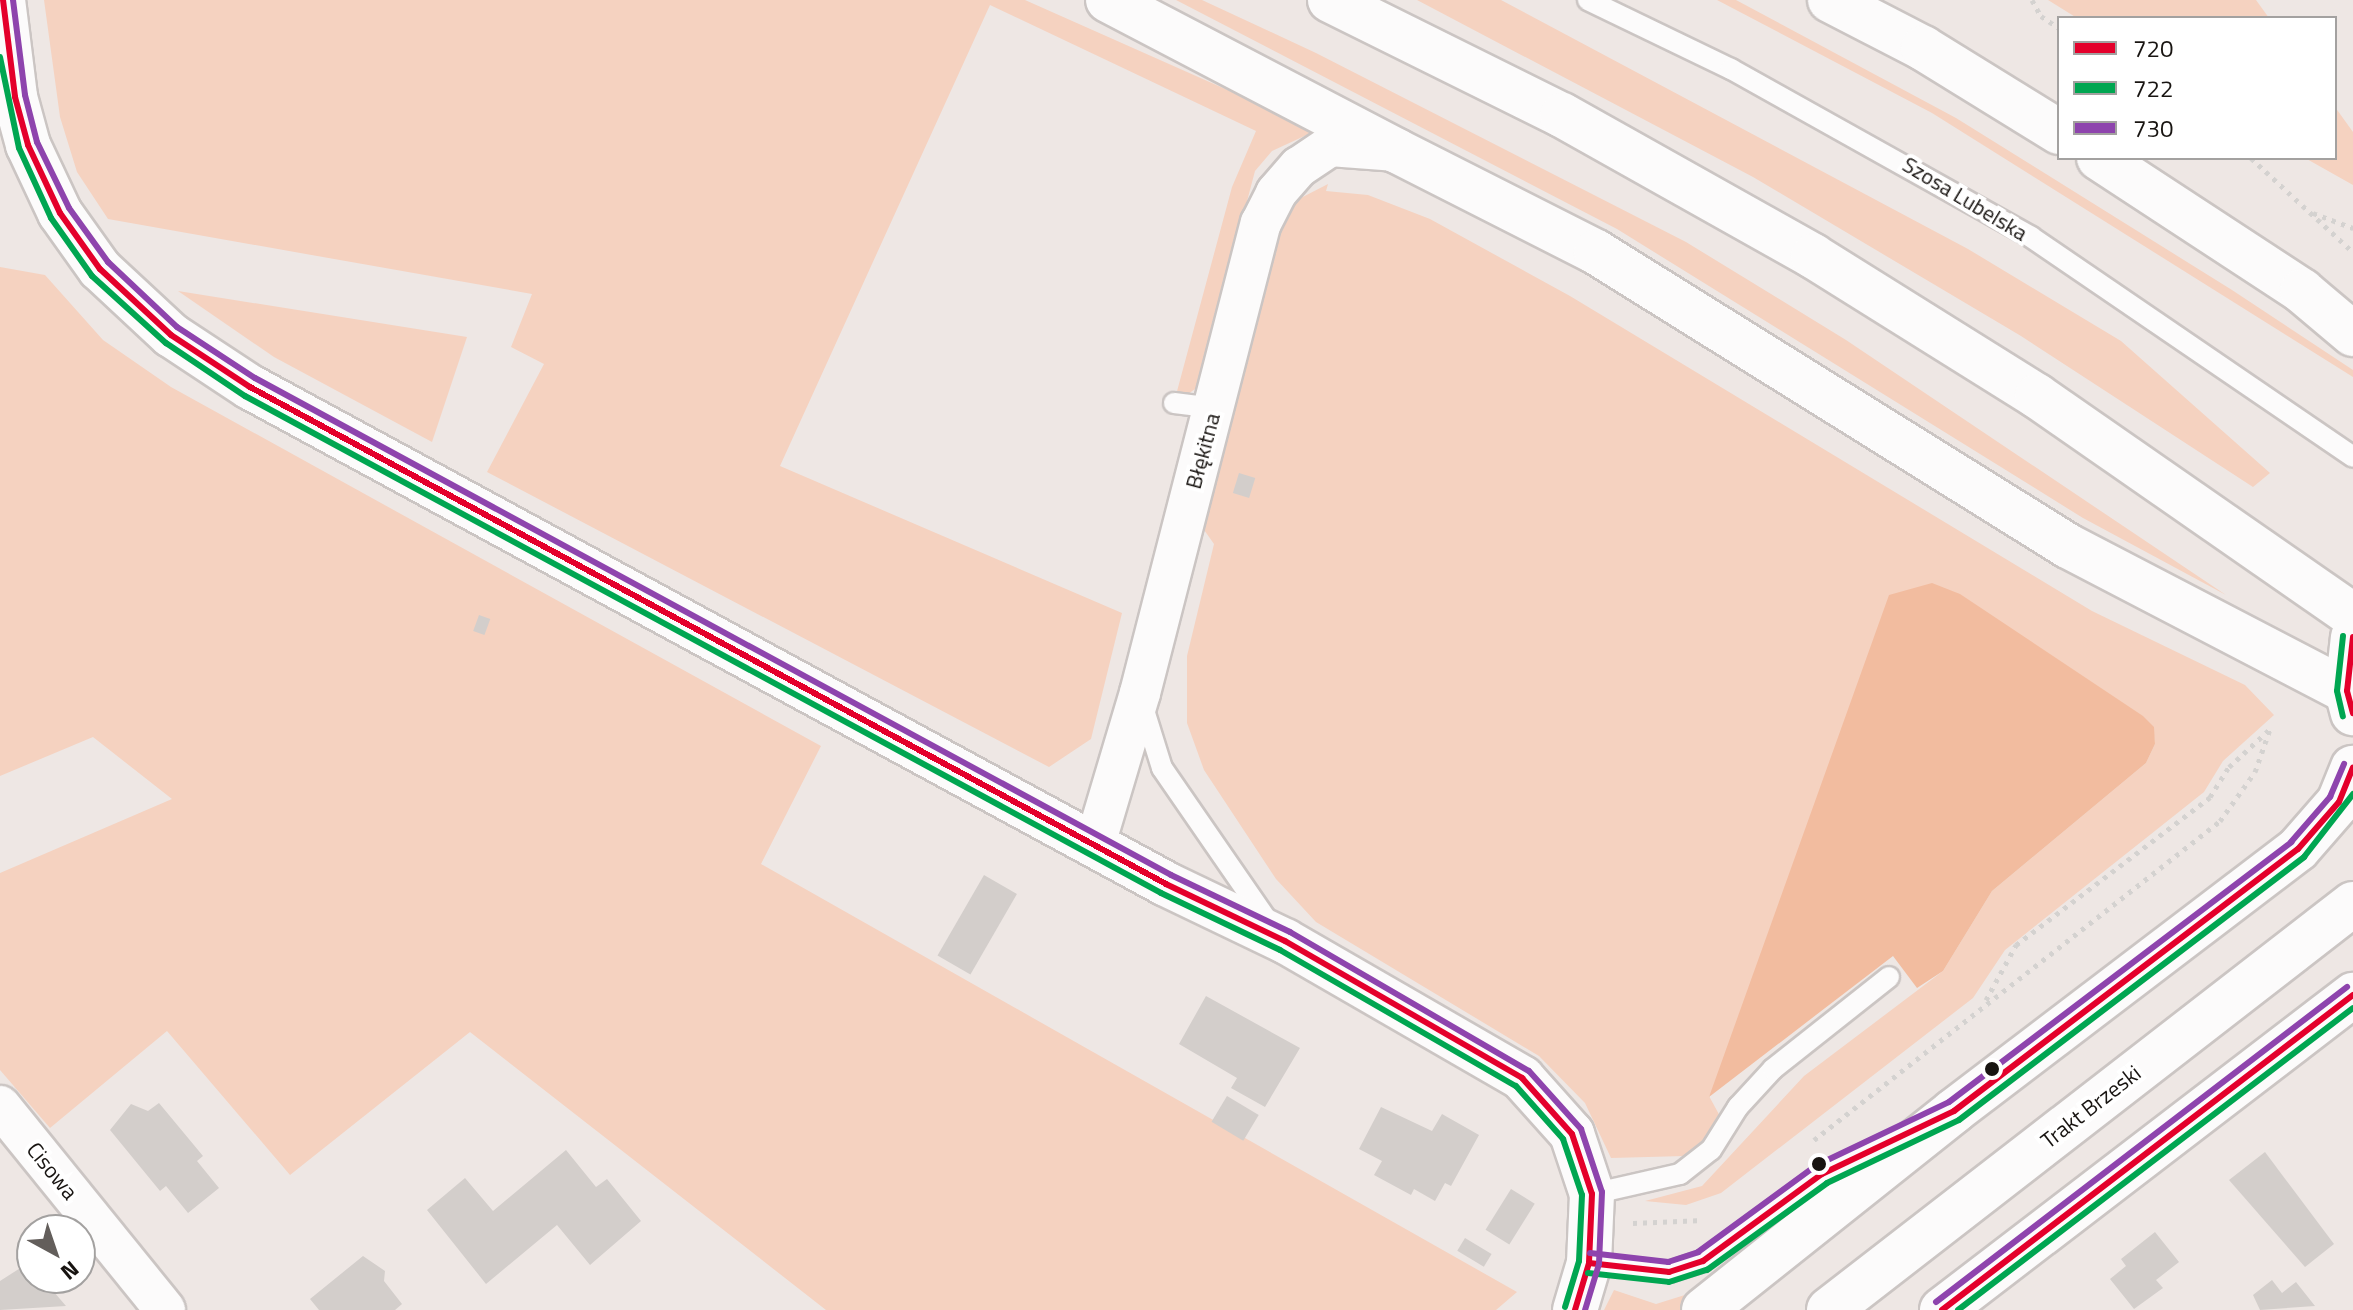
<!DOCTYPE html>
<meta charset="utf-8">
<style>
body{margin:0}
#map{position:relative;width:2353px;height:1310px;overflow:hidden;background:#eee7e4;font-family:"Titillium Web",sans-serif}
div>[style]{position:absolute}
[style*='--x']{left:calc(var(--x)*1px);top:calc(var(--y)*1px);width:calc(var(--w)*1px);rotate:calc(var(--a)*1deg)}
.green>*{inset:0;background:#f5d2c0}
.water>*{inset:0;background:#f2bc9f}
.building>*{inset:0;background:#d3cecb;transform-origin:0 0}
.path>*{height:5px;margin-top:-2.5px;transform-origin:0;background:repeating-linear-gradient(90deg,#d4d2d0 0 4px,transparent 0 10px)}
.roads{filter:drop-shadow(2px 0 #cbc5c3) drop-shadow(-2px 0 #cbc5c3) drop-shadow(0 2px #cbc5c3) drop-shadow(0 -2px #cbc5c3)}
.service>*{height:20px;margin:-10px;padding:0 10px;transform-origin:10px;border-radius:10px;background:#fcfbfb}
.minor>*{height:40px;margin:-20px;padding:0 20px;transform-origin:20px;border-radius:20px;background:#fcfbfb}
.tertiary>*{height:44px;margin:-22px;padding:0 22px;transform-origin:22px;border-radius:22px;background:#fcfbfb}
.primary>*{height:44px;margin:-22px;padding:0 22px;transform-origin:22px;border-radius:22px;background:#fcfbfb}
.motorway>*{height:44px;margin:-22px;padding:0 22px;transform-origin:22px;border-radius:22px;background:#fcfbfb}
.bus-1>*{height:6px;margin:-3px;padding:0 3px;transform-origin:3px;border-radius:3px;background:#e4002b}
.bus-2>*{height:6px;margin:-3px;padding:0 3px;transform-origin:3px;border-radius:3px;background:#00a651}
.bus-3>*{height:6px;margin:-3px;padding:0 3px;transform-origin:3px;border-radius:3px;background:#8e44ad}
.dots>*{width:22px;height:22px;translate:-50% -50%;box-sizing:border-box;border:4px solid #fff;border-radius:50%}
span{translate:-50% -50%;white-space:nowrap;text-align:center;line-height:1.15;-webkit-text-stroke:8px #fff;paint-order:stroke}
.street-label{font-size:22px;color:#181411}
.legend{position:absolute;left:2057px;top:16px;width:280px;height:144px;box-sizing:border-box;background:#fff;border:2px solid #a3a1a0;margin:0;padding:10px 14px;list-style:none;font-size:24px;color:#181411}
.legend li{display:flex;align-items:center;gap:16px;height:40px}
.legend b{width:40px;border:2px solid #a3a1a0}
.north{position:absolute;left:16px;top:1214px;width:80px;height:80px;box-sizing:border-box;background:#fff;border:2px solid #a3a1a0;border-radius:50%;rotate:140deg;font-size:22px;font-weight:700;line-height:32px;text-align:center;color:#181411}
.north::after{content:'';display:block;margin:auto;width:28px;height:36px;background:#635e5b;clip-path:polygon(50% 0,100% 100%,50% 72%,0 100%)}
</style>
<div id="map">
<div class="green">
<i style="clip-path:polygon(44px 0,1025px 0,1311px 127px,1311px 133px,1272px 151px,1255px 171px,1198px 387px,1185px 396px,1176px 395px,1232px 187px,1256px 131px,990px 5px,780px 466px,1122px 613px,1091px 739px,1049px 767px,487px 472px,544px 364px,511px 347px,532px 294px,108px 219px,77px 172px,60px 117px)"></i>
<i style="clip-path:polygon(1176px 0,1202px 0,1316px 53px,1686px 242px,1846px 340px,2226px 595px,2083px 518px,1617px 229px)"></i>
<i style="clip-path:polygon(1417px 0,1501px 0,1968px 249px,2121px 341px,2270px 473px,2253px 487px,2021px 336px,1753px 177px)"></i>
<i style="clip-path:polygon(1717px 0,1736px 0,1956px 118px,2232px 290px,2353px 370px,2353px 377px,1932px 113px)"></i>
<i style="clip-path:polygon(2048px 0,2256px 0,2269px 18px,2077px 18px)"></i>
<i style="clip-path:polygon(2335px 107px,2353px 132px,2353px 185px,2305px 158px,2335px 158px)"></i>
<i style="clip-path:polygon(1328px 184px,1326px 191px,1368px 195px,1430px 219px,1570px 296px,2092px 611px,2245px 685px,2274px 715px,2223px 761px,2204px 792px,2005px 950px,1973px 998px,1721px 1193px,1686px 1205px,1645px 1201px,1702px 1186px,1804px 1076px,1943px 971px,1992px 891px,2146px 763px,2155px 744px,2153px 727px,1709px 1096px,1721px 1118px,1697px 1150px,1685px 1156px,1611px 1158px,1585px 1103px,1539px 1056px,1316px 922px,1276px 879px,1204px 770px,1187px 723px,1187px 656px,1214px 544px,1202px 527px,1272px 245px,1291px 203px)"></i>
<i style="clip-path:polygon(0 267px,45px 275px,103px 340px,171px 387px,821px 746px,761px 864px,1517px 1292px,1496px 1310px,826px 1310px,470px 1032px,290px 1175px,167px 1031px,50px 1128px,0 1070px,0 873px,172px 799px,93px 737px,0 776px)"></i>
<i style="clip-path:polygon(178px 291px,467px 337px,432px 442px,274px 357px)"></i>
<i style="clip-path:polygon(1773px 1232px,1692px 1310px,1604px 1310px,1614px 1290px,1656px 1304px,1688px 1294px)"></i>
</div>
<div class="water">
<i style="clip-path:polygon(1932px 583px,1960px 594px,2143px 716px,2154px 727px,2155px 744px,2146px 763px,1992px 891px,1943px 971px,1917px 988px,1893px 956px,1709px 1097px,1889px 595px)"></i>
</div>
<div class="building">
<i style="left:1239px;top:473px;width:17px;height:21px;rotate:17deg"></i>
<i style="left:479px;top:615px;width:12px;height:17px;rotate:20deg"></i>
<i style="left:984px;top:875px;width:38px;height:93px;rotate:30deg"></i>
<i style="clip-path:polygon(1206px 996px,1300px 1048px,1265px 1107px,1231px 1088px,1237px 1078px,1179px 1044px)"></i>
<i style="left:1227px;top:1096px;width:37px;height:30px;rotate:31deg"></i>
<i style="clip-path:polygon(159px 1103px,203px 1156px,197px 1161px,219px 1188px,188px 1213px,166px 1186px,160px 1191px,110px 1130px,131px 1104px,148px 1111px)"></i>
<i style="clip-path:polygon(1381px 1107px,1432px 1131px,1442px 1114px,1479px 1135px,1451px 1186px,1445px 1183px,1435px 1201px,1414px 1189px,1411px 1195px,1374px 1175px,1382px 1161px,1359px 1149px)"></i>
<i style="clip-path:polygon(566px 1150px,596px 1187px,607px 1179px,641px 1221px,590px 1265px,557px 1225px,486px 1284px,427px 1210px,465px 1178px,493px 1211px)"></i>
<i style="clip-path:polygon(2265px 1152px,2334px 1244px,2305px 1267px,2229px 1180px)"></i>
<i style="left:1511px;top:1189px;width:28px;height:48px;rotate:32deg"></i>
<i style="clip-path:polygon(2155px 1232px,2179px 1262px,2156px 1280px,2163px 1288px,2134px 1309px,2110px 1279px,2126px 1266px,2121px 1259px)"></i>
<i style="left:1465px;top:1238px;width:31px;height:15px;rotate:31deg"></i>
<i style="clip-path:polygon(363px 1256px,385px 1271px,384px 1281px,402px 1304px,395px 1310px,319px 1310px,310px 1299px)"></i>
<i style="clip-path:polygon(25px 1265px,32px 1278px,48px 1285px,66px 1306px,0 1310px,0 1281px)"></i>
<i style="clip-path:polygon(2272px 1280px,2282px 1293px,2296px 1282px,2315px 1306px,2260px 1310px,2253px 1295px)"></i>
</div>
<div class="path">
<i style="--x:2032;--y:0;--w:18;--a:61"></i>
<i style="--x:2041;--y:16;--w:22;--a:34"></i>
<i style="--x:2251;--y:158;--w:139;--a:42.7"></i>
<i style="--x:2313;--y:213;--w:43;--a:20.6"></i>
<i style="--x:1986;--y:1000;--w:63;--a:-61.4"></i>
<i style="--x:2016;--y:945;--w:244;--a:-37.3"></i>
<i style="--x:2210;--y:797;--w:36;--a:-58"></i>
<i style="--x:2229;--y:767;--w:56;--a:-42.8"></i>
<i style="--x:1814;--y:1140;--w:516;--a:-38.16"></i>
<i style="--x:2220;--y:821;--w:60;--a:-54.5"></i>
<i style="--x:2255;--y:772;--w:46;--a:-70.8"></i>
<i style="--x:1633;--y:1223;--w:70;--a:-2.5"></i>
</div>
<div class="roads">
<div class="service">
<i style="--x:1588;--y:0;--w:159;--a:25.8"></i>
<i style="--x:1731;--y:69;--w:344;--a:29.2"></i>
<i style="--x:2031;--y:237;--w:390;--a:34.3"></i>
<i style="--x:1174;--y:403;--w:40;--a:7.1"></i>
<i style="--x:1143;--y:707;--w:64;--a:72.7"></i>
<i style="--x:1162;--y:768;--w:185;--a:55.4"></i>
<i style="--x:1592;--y:1194;--w:90;--a:-12.8"></i>
<i style="--x:1680;--y:1174;--w:39;--a:-38"></i>
<i style="--x:1711;--y:1150;--w:51;--a:-57.9"></i>
<i style="--x:1738;--y:1107;--w:52;--a:-47.4"></i>
<i style="--x:1773;--y:1069;--w:148;--a:-38.4"></i>
<i style="--x:1589;--y:1263;--w:81;--a:6.4"></i>
<i style="--x:1669;--y:1272;--w:36;--a:-18"></i>
<i style="--x:1703;--y:1261;--w:147;--a:-36.2"></i>
<i style="--x:1822;--y:1174;--w:74;--a:-25.5"></i>
</div>
<div class="minor">
<i style="--x:1095;--y:844;--w:158;--a:-73.4"></i>
<i style="--x:1140;--y:693;--w:485;--a:-75.6"></i>
<i style="--x:1261;--y:223;--w:34;--a:-63"></i>
<i style="--x:1276;--y:193;--w:35;--a:-49"></i>
<i style="--x:1299;--y:167;--w:37;--a:-34"></i>
<i style="--x:1330;--y:146;--w:67;--a:4.3"></i>
<i style="--x:0;--y:1106;--w:262;--a:51"></i>
</div>
<div class="tertiary">
<i style="--x:3;--y:0;--w:98;--a:82.9"></i>
<i style="--x:15;--y:97;--w:50;--a:74.8"></i>
<i style="--x:28;--y:145;--w:75;--a:64.8"></i>
<i style="--x:60;--y:213;--w:69;--a:54.5"></i>
<i style="--x:100;--y:269;--w:97;--a:42.9"></i>
<i style="--x:171;--y:335;--w:95;--a:33.4"></i>
<i style="--x:250;--y:387;--w:1042;--a:28.48"></i>
<i style="--x:1166;--y:884;--w:132;--a:25.6"></i>
<i style="--x:1285;--y:941;--w:274;--a:30"></i>
<i style="--x:1522;--y:1078;--w:75;--a:48.2"></i>
<i style="--x:1572;--y:1134;--w:63;--a:71.6"></i>
<i style="--x:1592;--y:1194;--w:69;--a:92.5"></i>
<i style="--x:1589;--y:1263;--w:49;--a:106.6"></i>
</div>
<div class="primary">
<i style="--x:1397;--y:151;--w:223;--a:26.9"></i>
<i style="--x:1596;--y:252;--w:556;--a:31.92"></i>
<i style="--x:2068;--y:546;--w:314;--a:27.5"></i>
<i style="--x:2353;--y:637;--w:54;--a:96.3"></i>
<i style="--x:2347;--y:691;--w:23;--a:75"></i>
<i style="--x:1704;--y:1310;--w:320;--a:-38.5"></i>
<i style="--x:1954;--y:1111;--w:432;--a:-37.3"></i>
<i style="--x:2298;--y:849;--w:62;--a:-48.9"></i>
<i style="--x:2339;--y:802;--w:37;--a:-68"></i>
<i style="--x:1829;--y:1310;--w:663;--a:-37.77"></i>
<i style="--x:1942;--y:1310;--w:518;--a:-37.47"></i>
</div>
<div class="motorway">
<i style="--x:1108;--y:0;--w:326;--a:27.6"></i>
<i style="--x:1330;--y:0;--w:259;--a:26.4"></i>
<i style="--x:1562;--y:115;--w:288;--a:29.3"></i>
<i style="--x:1813;--y:256;--w:264;--a:32"></i>
<i style="--x:2037;--y:396;--w:385;--a:34.8"></i>
<i style="--x:1830;--y:0;--w:105;--a:27.3"></i>
<i style="--x:1923;--y:48;--w:160;--a:31.7"></i>
<i style="--x:2099;--y:158;--w:243;--a:33.2"></i>
<i style="--x:2302;--y:291;--w:67;--a:40.1"></i>
</div>
</div>
<div class="bus-1">
<i style="--x:3;--y:0;--w:98;--a:82.9"></i>
<i style="--x:15;--y:97;--w:50;--a:74.8"></i>
<i style="--x:28;--y:145;--w:75;--a:64.8"></i>
<i style="--x:60;--y:213;--w:69;--a:54.5"></i>
<i style="--x:100;--y:269;--w:97;--a:42.9"></i>
<i style="--x:171;--y:335;--w:95;--a:33.4"></i>
<i style="--x:250;--y:387;--w:1042;--a:28.48"></i>
<i style="--x:1166;--y:884;--w:132;--a:25.6"></i>
<i style="--x:1285;--y:941;--w:274;--a:30"></i>
<i style="--x:1522;--y:1078;--w:75;--a:48.2"></i>
<i style="--x:1572;--y:1134;--w:63;--a:71.6"></i>
<i style="--x:1592;--y:1194;--w:69;--a:92.5"></i>
<i style="--x:1589;--y:1263;--w:49;--a:106.6"></i>
<i style="--x:2353;--y:637;--w:54;--a:96.3"></i>
<i style="--x:2347;--y:691;--w:23;--a:75"></i>
<i style="--x:1589;--y:1263;--w:81;--a:6.4"></i>
<i style="--x:1669;--y:1272;--w:36;--a:-18"></i>
<i style="--x:1703;--y:1261;--w:147;--a:-36.2"></i>
<i style="--x:1822;--y:1174;--w:146;--a:-25.5"></i>
<i style="--x:1954;--y:1111;--w:432;--a:-37.3"></i>
<i style="--x:2298;--y:849;--w:62;--a:-48.9"></i>
<i style="--x:2339;--y:802;--w:37;--a:-68"></i>
<i style="--x:1942;--y:1310;--w:518;--a:-37.47"></i>
</div>
<div class="bus-2">
<i style="--x:0;--y:57;--w:93;--a:78.2"></i>
<i style="--x:19;--y:148;--w:77;--a:65.4"></i>
<i style="--x:51;--y:218;--w:71;--a:54.7"></i>
<i style="--x:92;--y:276;--w:100;--a:42.2"></i>
<i style="--x:166;--y:343;--w:95;--a:33.9"></i>
<i style="--x:245;--y:396;--w:1042;--a:28.48"></i>
<i style="--x:1161;--y:893;--w:132;--a:25.6"></i>
<i style="--x:1280;--y:950;--w:272;--a:30"></i>
<i style="--x:1516;--y:1086;--w:71;--a:48.4"></i>
<i style="--x:1563;--y:1139;--w:59;--a:71.3"></i>
<i style="--x:1582;--y:1195;--w:66;--a:92.6"></i>
<i style="--x:1579;--y:1261;--w:48;--a:106.9"></i>
<i style="--x:2343;--y:636;--w:55;--a:96.2"></i>
<i style="--x:2337;--y:691;--w:26;--a:77"></i>
<i style="--x:1588;--y:1273;--w:81;--a:6.3"></i>
<i style="--x:1669;--y:1282;--w:40;--a:-18"></i>
<i style="--x:1707;--y:1270;--w:148;--a:-35.9"></i>
<i style="--x:1827;--y:1183;--w:146;--a:-25.5"></i>
<i style="--x:1959;--y:1120;--w:434;--a:-37.3"></i>
<i style="--x:2304;--y:857;--w:80;--a:-52.1"></i>
<i style="--x:1958;--y:1310;--w:497;--a:-37.4"></i>
</div>
<div class="bus-3">
<i style="--x:13;--y:0;--w:96;--a:82.8"></i>
<i style="--x:25;--y:95;--w:49;--a:75.7"></i>
<i style="--x:37;--y:142;--w:73;--a:64.1"></i>
<i style="--x:69;--y:208;--w:67;--a:54.2"></i>
<i style="--x:108;--y:262;--w:95;--a:43.3"></i>
<i style="--x:177;--y:327;--w:93;--a:33.2"></i>
<i style="--x:255;--y:378;--w:1042;--a:28.48"></i>
<i style="--x:1171;--y:875;--w:132;--a:25.6"></i>
<i style="--x:1290;--y:932;--w:276;--a:30.2"></i>
<i style="--x:1529;--y:1071;--w:78;--a:48.1"></i>
<i style="--x:1581;--y:1129;--w:66;--a:71.6"></i>
<i style="--x:1602;--y:1192;--w:72;--a:92.4"></i>
<i style="--x:1599;--y:1264;--w:48;--a:106.9"></i>
<i style="--x:1590;--y:1253;--w:79;--a:6.6"></i>
<i style="--x:1668;--y:1262;--w:32;--a:-18"></i>
<i style="--x:1698;--y:1252;--w:147;--a:-36.2"></i>
<i style="--x:1817;--y:1165;--w:146;--a:-25.5"></i>
<i style="--x:1949;--y:1102;--w:430;--a:-37.2"></i>
<i style="--x:2291;--y:842;--w:60;--a:-49.1"></i>
<i style="--x:2330;--y:797;--w:36;--a:-67"></i>
<i style="--x:1936;--y:1302;--w:518;--a:-37.47"></i>
</div>
<div class="dots">
<i style="left:1992px;top:1069px;background:#181411"></i>
<i style="left:1819px;top:1164px;background:#181411"></i>
</div>
<div class="street-label">
<span style="left:1965px;top:199px;rotate:31deg">Szosa Lubelska</span>
<span style="left:1203px;top:451px;rotate:-75deg">Błękitna</span>
<span style="left:2091px;top:1107px;rotate:-38deg">Trakt Brzeski</span>
<span style="left:52px;top:1171px;rotate:51deg">Cisowa</span>
</div>
<ul class="legend">
<li><b style="height:10px;background:#e4002b"></b>720</li>
<li><b style="height:10px;background:#00a651"></b>722</li>
<li><b style="height:10px;background:#8e44ad"></b>730</li>
</ul>
<div class="north">N</div>
</div>
